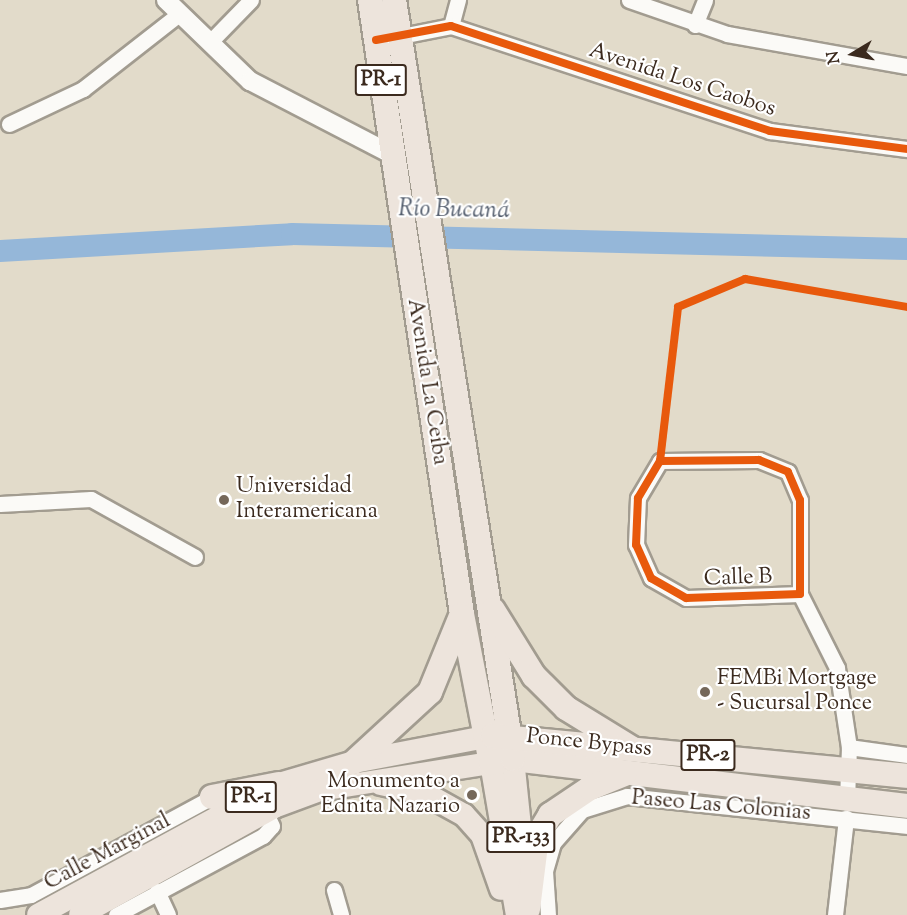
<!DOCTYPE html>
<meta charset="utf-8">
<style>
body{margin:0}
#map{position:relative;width:907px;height:915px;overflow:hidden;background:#e2dbca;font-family:"Sorts Mill Goudy",serif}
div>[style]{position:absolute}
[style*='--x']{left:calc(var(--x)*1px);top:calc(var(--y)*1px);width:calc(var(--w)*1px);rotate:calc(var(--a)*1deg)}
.river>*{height:22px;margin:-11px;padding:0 11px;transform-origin:11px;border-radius:11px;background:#95b7d9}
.roads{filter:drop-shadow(2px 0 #a29c90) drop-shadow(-2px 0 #a29c90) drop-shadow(0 2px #a29c90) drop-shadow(0 -2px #a29c90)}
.minor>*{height:15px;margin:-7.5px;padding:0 7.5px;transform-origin:7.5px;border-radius:7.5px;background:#fbfaf7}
.tertiary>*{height:18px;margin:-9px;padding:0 9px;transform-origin:9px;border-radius:9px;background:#fbfaf7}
.primary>*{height:22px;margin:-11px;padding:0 11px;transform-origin:11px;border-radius:11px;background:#ede4dc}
.trunk>*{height:24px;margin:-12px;padding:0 12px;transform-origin:12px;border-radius:12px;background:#ede4dc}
.cycleway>*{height:8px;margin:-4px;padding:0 4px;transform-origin:4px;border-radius:4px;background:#e8590c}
.dots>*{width:16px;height:16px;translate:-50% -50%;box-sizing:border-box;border:3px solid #fff;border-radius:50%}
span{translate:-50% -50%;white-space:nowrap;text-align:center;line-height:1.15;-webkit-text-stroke:4.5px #fff;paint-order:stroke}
.shield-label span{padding:2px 4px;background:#fff;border:2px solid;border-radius:4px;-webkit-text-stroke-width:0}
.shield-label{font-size:21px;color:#3b2a1e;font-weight:700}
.street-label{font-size:22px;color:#3b2a1e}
.poi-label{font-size:22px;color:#3b2a1e}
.left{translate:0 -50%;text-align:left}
.right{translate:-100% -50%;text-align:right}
.water-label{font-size:24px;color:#525c6c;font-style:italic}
.north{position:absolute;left:823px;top:24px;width:60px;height:60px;-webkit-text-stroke:4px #fff;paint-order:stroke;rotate:260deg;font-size:16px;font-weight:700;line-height:24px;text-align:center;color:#3b2a1e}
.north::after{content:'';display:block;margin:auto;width:21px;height:27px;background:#3b2a1e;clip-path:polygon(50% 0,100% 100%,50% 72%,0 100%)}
</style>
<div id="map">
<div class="river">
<i style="--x:0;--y:251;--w:292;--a:-3.3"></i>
<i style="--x:292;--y:234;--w:615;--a:1.4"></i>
</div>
<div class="roads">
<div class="minor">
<i style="--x:629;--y:0;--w:104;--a:19.1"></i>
<i style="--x:727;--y:34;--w:183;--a:10.1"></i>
<i style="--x:695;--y:25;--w:27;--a:-68"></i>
<i style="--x:451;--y:26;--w:27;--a:-75"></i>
<i style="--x:391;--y:38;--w:61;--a:-11.3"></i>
<i style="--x:451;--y:26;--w:336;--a:18.2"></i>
<i style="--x:770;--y:131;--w:138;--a:7.5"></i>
<i style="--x:209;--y:43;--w:60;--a:-45.7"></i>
<i style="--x:9;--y:124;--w:82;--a:-25.3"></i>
<i style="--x:83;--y:89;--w:122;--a:-38"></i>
<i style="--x:759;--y:460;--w:31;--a:22"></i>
<i style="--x:788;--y:472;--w:30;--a:67"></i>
<i style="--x:800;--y:500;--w:94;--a:90"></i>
<i style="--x:800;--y:594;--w:114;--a:178"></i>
<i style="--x:686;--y:598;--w:40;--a:-150.3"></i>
<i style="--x:651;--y:578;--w:36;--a:-114"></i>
<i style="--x:636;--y:545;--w:47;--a:-87.6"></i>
<i style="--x:638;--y:498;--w:43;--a:-59.3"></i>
<i style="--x:660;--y:461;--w:99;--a:-0.6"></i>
<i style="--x:0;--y:504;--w:91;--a:-3.1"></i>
<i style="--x:91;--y:499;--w:119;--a:29.1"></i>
<i style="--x:800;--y:594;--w:83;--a:63.4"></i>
<i style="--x:837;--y:668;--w:80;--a:81.4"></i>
<i style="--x:849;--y:747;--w:51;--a:92.2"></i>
<i style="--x:849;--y:747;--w:59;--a:7.9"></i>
<i style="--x:334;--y:890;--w:26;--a:74"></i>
<i style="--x:157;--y:891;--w:26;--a:65"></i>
<i style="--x:0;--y:900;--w:31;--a:-9"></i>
<i style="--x:31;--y:895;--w:206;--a:-28.4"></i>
<i style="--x:116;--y:915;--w:167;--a:-28.3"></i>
<i style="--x:263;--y:836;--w:13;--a:-48"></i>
<i style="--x:272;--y:826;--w:17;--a:-115"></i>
<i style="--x:548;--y:915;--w:44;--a:-93.9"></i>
<i style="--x:545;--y:871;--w:29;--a:-74"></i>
<i style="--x:553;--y:843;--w:44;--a:-48.7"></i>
<i style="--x:582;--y:810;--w:47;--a:-17.3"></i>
<i style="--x:627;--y:796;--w:282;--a:6.1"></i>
<i style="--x:835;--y:915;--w:98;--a:-83.5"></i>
</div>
<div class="tertiary">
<i style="--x:166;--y:0;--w:117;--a:44"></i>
<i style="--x:250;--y:81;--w:159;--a:27.4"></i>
</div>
<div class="primary">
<i style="--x:513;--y:759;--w:126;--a:84.1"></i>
<i style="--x:381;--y:784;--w:46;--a:12.5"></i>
<i style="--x:426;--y:794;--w:43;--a:28.9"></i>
<i style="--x:464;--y:815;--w:27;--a:48"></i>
<i style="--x:482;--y:835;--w:57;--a:70.6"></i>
<i style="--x:38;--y:915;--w:274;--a:-28.5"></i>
<i style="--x:279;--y:784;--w:78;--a:-16.3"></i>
<i style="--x:354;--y:762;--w:133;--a:-10.8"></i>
<i style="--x:80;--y:915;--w:222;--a:-29.1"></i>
<i style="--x:274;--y:807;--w:49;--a:-20.3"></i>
<i style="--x:320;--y:790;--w:173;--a:-9"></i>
<i style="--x:491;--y:763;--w:154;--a:80.3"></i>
</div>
<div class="trunk">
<i style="--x:370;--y:0;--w:621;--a:81.48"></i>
<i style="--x:462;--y:614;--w:152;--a:79"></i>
<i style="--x:491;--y:763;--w:22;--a:-10"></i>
<i style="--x:513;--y:759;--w:397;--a:6.8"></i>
<i style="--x:394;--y:0;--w:768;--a:81.09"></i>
<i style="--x:493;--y:610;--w:78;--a:58.2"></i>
<i style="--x:534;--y:676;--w:45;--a:45"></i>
<i style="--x:566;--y:708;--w:76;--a:31.6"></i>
<i style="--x:493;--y:736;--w:416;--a:5.5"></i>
<i style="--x:354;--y:762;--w:103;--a:-42.6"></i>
<i style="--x:430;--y:692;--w:82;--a:-67.8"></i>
<i style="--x:212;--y:797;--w:68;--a:-11"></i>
<i style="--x:528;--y:909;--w:73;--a:-82.9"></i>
<i style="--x:537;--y:837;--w:26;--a:-59"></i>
<i style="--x:550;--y:815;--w:48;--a:-34"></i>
<i style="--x:590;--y:788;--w:37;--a:-22"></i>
</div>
</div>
<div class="cycleway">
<i style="--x:376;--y:40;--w:76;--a:-10.6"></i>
<i style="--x:451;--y:26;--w:336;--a:18.2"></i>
<i style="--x:770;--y:131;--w:138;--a:7.5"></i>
<i style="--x:759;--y:460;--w:31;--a:22"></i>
<i style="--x:788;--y:472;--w:30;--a:67"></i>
<i style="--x:800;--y:500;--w:94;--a:90"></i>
<i style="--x:800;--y:594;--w:114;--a:178"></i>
<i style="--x:686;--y:598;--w:40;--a:-150.3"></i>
<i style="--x:651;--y:578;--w:36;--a:-114"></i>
<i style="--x:636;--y:545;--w:47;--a:-87.6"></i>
<i style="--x:638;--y:498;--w:43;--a:-59.3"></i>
<i style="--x:660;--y:461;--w:99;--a:-0.6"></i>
<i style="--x:660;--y:461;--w:155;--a:-83.3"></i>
<i style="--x:678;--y:307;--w:73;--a:-22.7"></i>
<i style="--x:745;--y:279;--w:164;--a:9.8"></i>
</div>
<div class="dots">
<i style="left:224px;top:500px;background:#75685a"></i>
<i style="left:705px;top:692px;background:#75685a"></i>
<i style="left:472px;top:795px;background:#75685a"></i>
</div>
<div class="shield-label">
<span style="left:381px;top:80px">PR-1</span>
<span style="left:708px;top:755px">PR-2</span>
<span style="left:251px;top:797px">PR-1</span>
<span style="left:521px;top:837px">PR-133</span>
</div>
<div class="street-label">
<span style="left:682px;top:81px;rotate:18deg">Avenida Los Caobos</span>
<span style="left:426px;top:382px;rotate:81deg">Avenida La Ceiba</span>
<span style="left:738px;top:579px;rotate:-2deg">Calle B</span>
<span style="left:589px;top:744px;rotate:6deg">Ponce Bypass</span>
<span style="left:721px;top:807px;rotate:5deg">Paseo Las Colonias</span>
<span style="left:108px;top:853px;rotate:-28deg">Calle Marginal</span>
</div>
<div class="poi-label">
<span class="left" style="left:236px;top:500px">Universidad<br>Interamericana</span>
<span class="left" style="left:717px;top:692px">FEMBi Mortgage<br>- Sucursal Ponce</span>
<span class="right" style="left:460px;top:795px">Monumento a<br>Ednita Nazario</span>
</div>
<div class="water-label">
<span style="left:454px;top:211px;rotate:1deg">Río Bucaná</span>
</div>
<div class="north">N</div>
</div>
